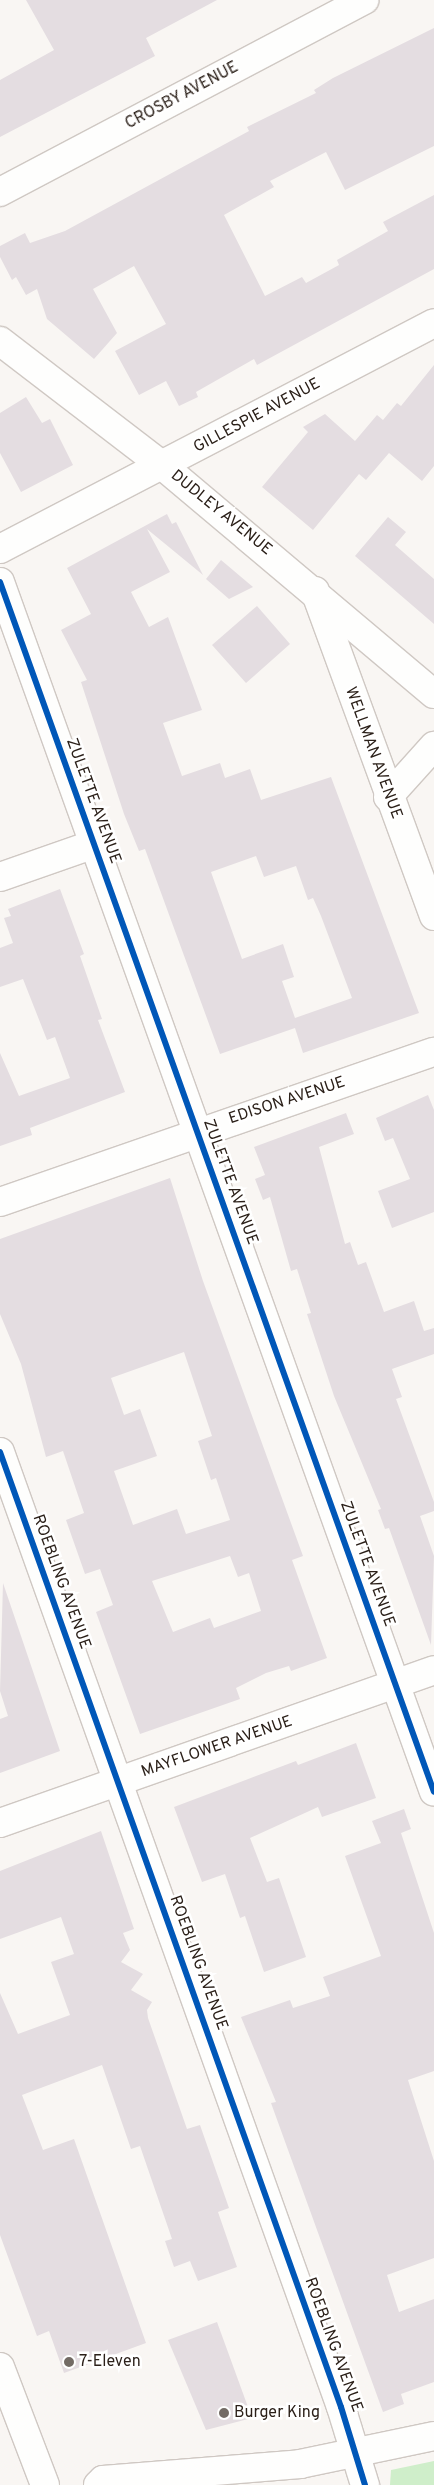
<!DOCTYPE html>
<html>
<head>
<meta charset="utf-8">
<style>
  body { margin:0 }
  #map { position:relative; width:434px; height:2485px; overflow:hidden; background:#f9f6f3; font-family:Overpass,sans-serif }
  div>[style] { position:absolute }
  .green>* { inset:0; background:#cfeeca }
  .building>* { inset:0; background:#e4dde1 }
  .roads { filter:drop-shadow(1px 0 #cfc8c3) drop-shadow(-1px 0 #cfc8c3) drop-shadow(0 1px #cfc8c3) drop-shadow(0 -1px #cfc8c3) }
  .minor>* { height:28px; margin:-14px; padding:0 14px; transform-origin:14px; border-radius:14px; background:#fefefd }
  .cycleway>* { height:6px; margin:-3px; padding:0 3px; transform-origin:3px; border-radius:3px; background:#0057b8 }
  .dots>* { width:14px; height:14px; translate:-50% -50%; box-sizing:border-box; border:2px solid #fff; border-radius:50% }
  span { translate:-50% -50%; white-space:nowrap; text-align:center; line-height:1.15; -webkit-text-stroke:5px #fff; paint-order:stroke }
  .street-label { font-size:16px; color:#2b2019 }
  .poi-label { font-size:16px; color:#2b2019 }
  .left { translate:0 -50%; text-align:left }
</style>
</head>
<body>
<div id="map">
  <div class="green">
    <i style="clip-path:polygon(434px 2461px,434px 2485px,390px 2485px,391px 2470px)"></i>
  </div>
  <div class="building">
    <i style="clip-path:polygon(26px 0,217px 0,146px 38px,155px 56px,0 137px,0 80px,54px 50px)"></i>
    <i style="clip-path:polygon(434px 28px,434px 146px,345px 190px,326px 152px,270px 181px,274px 187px,224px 215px,265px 296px,302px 277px,306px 283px,339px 265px,337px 260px,388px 231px,383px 222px,434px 195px,434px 269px,257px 365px,254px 359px,196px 392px,198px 397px,179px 406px,166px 381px,139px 395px,115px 351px,166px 324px,134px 266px,93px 289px,117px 333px,94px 359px,47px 319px,37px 289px,26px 295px,16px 277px,12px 280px,0 257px,0 246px,25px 233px,30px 243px,65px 231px,249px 131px,247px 127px,316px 93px,314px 90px,333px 78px)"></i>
    <i style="clip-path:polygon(434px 365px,434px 466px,422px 481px,389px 453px,366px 480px,359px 474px,313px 530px,262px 487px,308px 432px,303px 427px,325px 414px,355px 441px,377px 415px,383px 420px,397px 403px,401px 406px)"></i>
    <i style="clip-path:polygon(26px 397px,42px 423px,50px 419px,73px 465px,21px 492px,0 453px,0 413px)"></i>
    <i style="clip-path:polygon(evenodd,167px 514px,172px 524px,176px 522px,203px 575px,147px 529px,170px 572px,131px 592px,149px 627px,168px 617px,202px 710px,163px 723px,182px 776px,220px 763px,225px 778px,250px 769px,261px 800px,331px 777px,419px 1013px,303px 1053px,295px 1028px,220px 1054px,145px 849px,139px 851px,124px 814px,81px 682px,87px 680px,61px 630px,91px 614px,67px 568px,167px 514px,256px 856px,264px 877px,296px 866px,308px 900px,313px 898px,321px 916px,352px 998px,295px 1018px,282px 981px,294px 977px,283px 944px,242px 959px,211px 872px,256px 856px)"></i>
    <i style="clip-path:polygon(388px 517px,406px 532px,395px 545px,434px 579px,434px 624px,355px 556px)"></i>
    <i style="clip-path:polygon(221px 560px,253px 587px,229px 599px,206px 579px)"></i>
    <i style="clip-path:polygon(257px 606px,290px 644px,246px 683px,212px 645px)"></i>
    <i style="clip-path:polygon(60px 889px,84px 954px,80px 956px,102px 1019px,98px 1020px,125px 1092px,30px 1128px,32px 1135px,0 1146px,0 1053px,19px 1096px,70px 1078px,55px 1037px,47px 1040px,23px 979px,0 987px,0 948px,13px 943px,4px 918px,11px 916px,8px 909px)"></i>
    <i style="clip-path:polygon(428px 1095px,434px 1110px,434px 1212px,392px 1228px,378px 1191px,410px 1179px,393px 1138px,385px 1141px,376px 1118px)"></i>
    <i style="clip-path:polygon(346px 1113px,354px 1134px,319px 1147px,345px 1244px,350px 1242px,358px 1265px,366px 1262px,384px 1312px,414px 1301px,424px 1331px,434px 1328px,434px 1354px,392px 1369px,402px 1397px,396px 1399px,434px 1502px,434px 1511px,420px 1516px,434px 1556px,431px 1645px,389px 1528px,385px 1529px,378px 1510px,381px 1509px,334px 1396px,307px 1314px,311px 1313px,297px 1269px,291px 1271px,270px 1197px,263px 1200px,255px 1179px,265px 1175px,254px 1147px)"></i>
    <i style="clip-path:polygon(evenodd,170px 1178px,203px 1281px,303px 1556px,292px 1560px,327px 1658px,291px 1671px,289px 1666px,266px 1673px,236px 1688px,240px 1699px,140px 1734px,96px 1612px,113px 1605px,100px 1569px,85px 1574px,66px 1520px,84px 1513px,63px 1451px,46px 1457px,21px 1364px,0 1314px,0 1239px,170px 1178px,184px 1352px,212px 1436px,198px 1441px,211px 1480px,216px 1478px,230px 1520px,186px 1534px,177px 1509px,133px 1525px,114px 1471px,157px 1456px,140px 1409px,124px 1415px,111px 1378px,184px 1352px,170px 1178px,230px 1556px,238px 1577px,249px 1573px,261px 1611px,214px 1628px,210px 1618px,173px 1632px,152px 1581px,230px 1556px)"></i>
    <i style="clip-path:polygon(3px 1583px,60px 1751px,0 1773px,0 1719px,8px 1716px,0 1691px)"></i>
    <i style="clip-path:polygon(356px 1743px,376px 1798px,322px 1817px,318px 1807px,250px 1838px,267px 1882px,279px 1878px,306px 1957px,264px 1972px,245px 1916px,240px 1918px,225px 1874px,202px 1882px,174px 1807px,296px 1761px,298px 1765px)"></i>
    <i style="clip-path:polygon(404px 1809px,411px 1829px,401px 1833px,434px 1933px,434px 2071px,408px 2080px,434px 2161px,434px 2258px,387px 2275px,399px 2312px,434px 2299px,434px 2382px,401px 2394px,404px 2404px,383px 2412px,271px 2103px,276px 2102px,241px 2017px,290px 2000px,293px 2008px,330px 1996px,323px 1977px,381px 1956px,345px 1856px,381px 1843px,372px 1821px)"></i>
    <i style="clip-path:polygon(101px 1831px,134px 1929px,123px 1933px,130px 1950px,121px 1962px,143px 1974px,131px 1990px,152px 2002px,147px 2010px,148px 2018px,187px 2129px,200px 2125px,229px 2208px,218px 2212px,237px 2267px,198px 2281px,190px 2261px,174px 2267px,165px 2241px,172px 2239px,140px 2146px,131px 2149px,102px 2065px,22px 2095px,43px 2150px,74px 2139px,146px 2343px,64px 2373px,49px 2331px,37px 2336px,0 2235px,0 1993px,18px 2034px,70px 2015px,51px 1962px,74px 1954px,61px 1917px,0 1939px,0 1871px)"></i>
    <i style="clip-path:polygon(217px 2322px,252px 2418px,206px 2430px,168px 2340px)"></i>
  </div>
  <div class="roads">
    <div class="minor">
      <i style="left:0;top:192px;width:412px;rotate:-27.8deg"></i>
      <i style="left:0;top:341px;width:205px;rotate:37.5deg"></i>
      <i style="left:163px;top:466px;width:354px;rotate:40.1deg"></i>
      <i style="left:0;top:549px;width:489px;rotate:-27.5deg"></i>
      <i style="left:0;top:582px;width:1285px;rotate:70.27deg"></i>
      <i style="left:315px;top:591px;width:346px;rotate:69.9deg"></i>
      <i style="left:388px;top:797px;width:69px;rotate:-48deg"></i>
      <i style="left:0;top:877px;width:100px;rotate:-19.3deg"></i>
      <i style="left:0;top:1202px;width:459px;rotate:-19.1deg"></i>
      <i style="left:0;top:1452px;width:1014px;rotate:70.35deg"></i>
      <i style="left:341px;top:2407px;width:82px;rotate:72.9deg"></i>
      <i style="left:0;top:1823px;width:460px;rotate:-19.4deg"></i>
      <i style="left:0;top:2367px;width:126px;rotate:69.1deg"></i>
      <i style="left:98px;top:2485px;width:7px;rotate:-45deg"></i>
      <i style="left:103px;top:2480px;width:198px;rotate:-4.6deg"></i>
      <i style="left:300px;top:2464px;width:137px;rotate:-11.8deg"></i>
    </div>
  </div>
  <div class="cycleway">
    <i style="left:0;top:582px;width:1285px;rotate:70.27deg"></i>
    <i style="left:0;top:1452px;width:1014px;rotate:70.35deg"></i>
    <i style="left:341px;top:2407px;width:82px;rotate:72.9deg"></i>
  </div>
  <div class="dots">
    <i style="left:69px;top:2362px;background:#736b65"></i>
    <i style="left:224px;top:2413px;background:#736b65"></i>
  </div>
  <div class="street-label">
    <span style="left:182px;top:96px;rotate:-28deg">CROSBY AVENUE</span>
    <span style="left:257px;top:416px;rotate:-28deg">GILLESPIE AVENUE</span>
    <span style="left:221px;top:513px;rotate:39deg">DUDLEY AVENUE</span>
    <span style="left:373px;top:753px;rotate:70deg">WELLMAN AVENUE</span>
    <span style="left:93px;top:801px;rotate:70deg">ZULETTE AVENUE</span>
    <span style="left:287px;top:1101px;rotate:-18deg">EDISON AVENUE</span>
    <span style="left:230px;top:1182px;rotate:70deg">ZULETTE AVENUE</span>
    <span style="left:367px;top:1564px;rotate:70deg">ZULETTE AVENUE</span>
    <span style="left:61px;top:1582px;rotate:70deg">ROEBLING AVENUE</span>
    <span style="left:217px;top:1747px;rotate:-19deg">MAYFLOWER AVENUE</span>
    <span style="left:198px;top:1963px;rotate:70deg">ROEBLING AVENUE</span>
    <span style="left:333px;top:2345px;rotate:70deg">ROEBLING AVENUE</span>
  </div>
  <div class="poi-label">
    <span class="left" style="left:79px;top:2362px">7-Eleven</span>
    <span class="left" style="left:234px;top:2413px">Burger King</span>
  </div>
</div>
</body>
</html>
